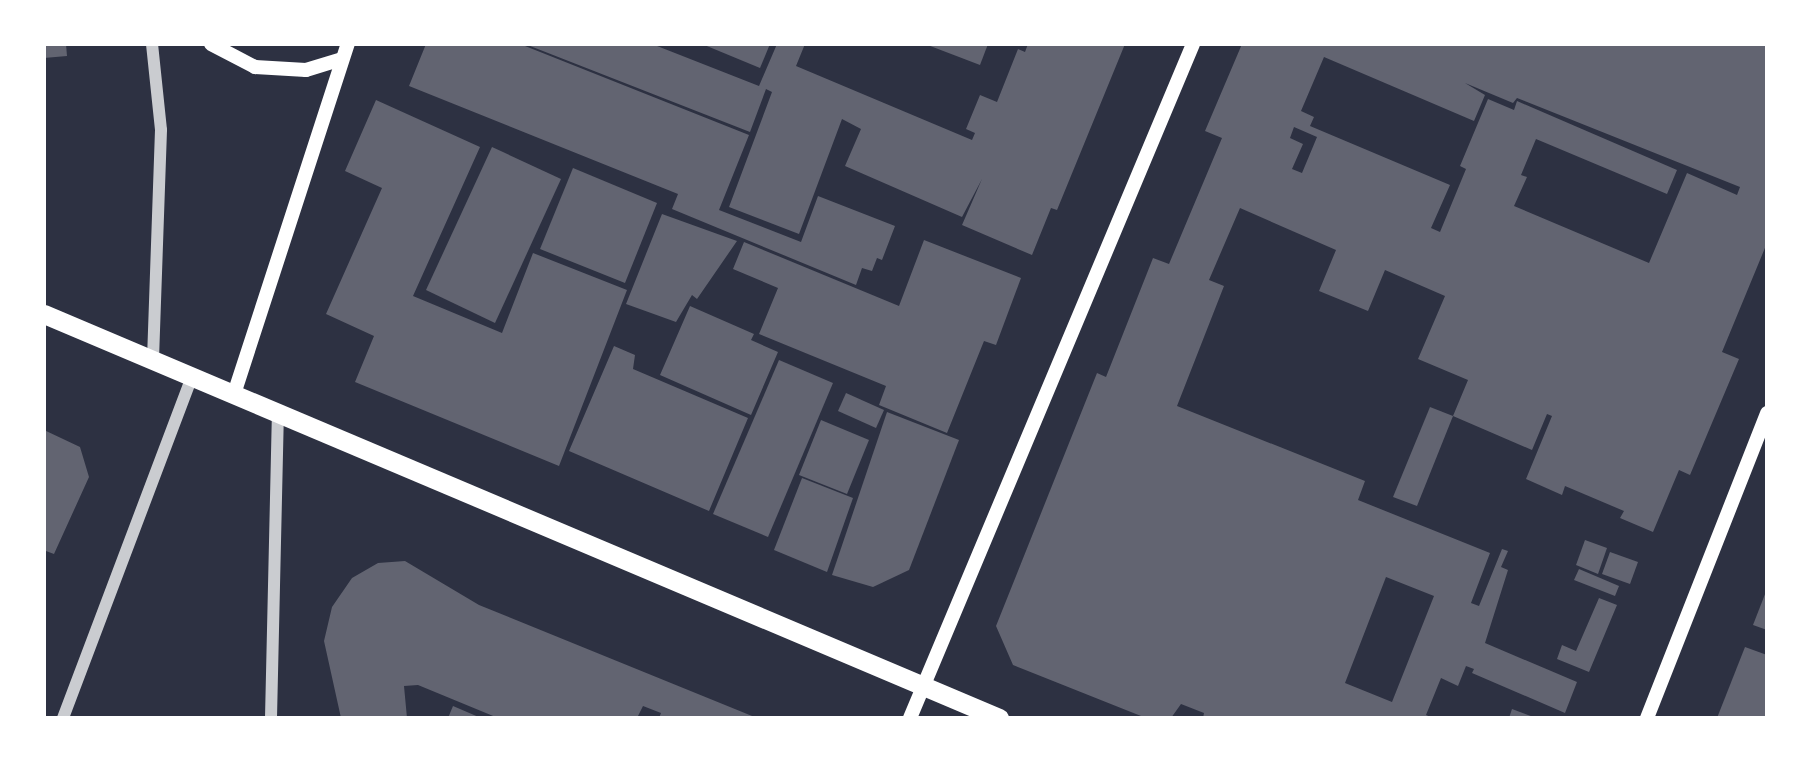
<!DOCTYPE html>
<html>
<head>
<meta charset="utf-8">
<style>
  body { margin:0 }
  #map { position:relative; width:1811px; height:762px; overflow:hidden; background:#2d3142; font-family:Figtree,sans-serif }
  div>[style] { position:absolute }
  .building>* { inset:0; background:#626471 }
  .tertiary>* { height:12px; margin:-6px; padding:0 6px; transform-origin:6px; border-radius:6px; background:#caccd0 }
  .secondary>* { height:14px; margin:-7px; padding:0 7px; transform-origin:7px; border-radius:7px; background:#fff }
  .trunk>* { height:19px; margin:-9.5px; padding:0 9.5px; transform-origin:9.5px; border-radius:9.5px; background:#fff }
  span { translate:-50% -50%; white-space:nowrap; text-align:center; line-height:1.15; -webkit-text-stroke:5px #fff; paint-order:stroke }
  .frame { position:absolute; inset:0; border:46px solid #fff; pointer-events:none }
</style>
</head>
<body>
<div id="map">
  <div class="building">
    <i style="clip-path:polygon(44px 44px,66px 44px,67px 56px,44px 58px)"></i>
    <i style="clip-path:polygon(426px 44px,520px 44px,749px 135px,719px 210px,801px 242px,818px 196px,895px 226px,882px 260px,877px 258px,872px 271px,862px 268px,856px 285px,672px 209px,678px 194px,409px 86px)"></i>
    <i style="clip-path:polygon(525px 44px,652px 44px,759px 86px,777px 44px,805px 44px,796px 66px,972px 140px,975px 133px,966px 129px,980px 95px,997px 102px,1018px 49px,1025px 52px,1028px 44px,1125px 44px,1057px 210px,1051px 208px,1032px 255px,962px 225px,982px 179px,962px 217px,845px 166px,861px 129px,842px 119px,799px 234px,729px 207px,772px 92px,766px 89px,750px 132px)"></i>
    <i style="clip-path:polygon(702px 44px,770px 44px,760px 68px)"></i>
    <i style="clip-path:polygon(925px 44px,988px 44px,980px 65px)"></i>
    <i style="clip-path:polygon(evenodd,1242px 44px,1767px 44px,1767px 243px,1722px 352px,1739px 359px,1690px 475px,1679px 470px,1653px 532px,1620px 518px,1624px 511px,1565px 486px,1562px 495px,1526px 479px,1552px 416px,1547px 414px,1532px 450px,1453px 416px,1468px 380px,1418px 359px,1445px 296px,1385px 270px,1368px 311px,1319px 291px,1336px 250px,1240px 208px,1209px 280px,1224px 286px,1177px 406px,1365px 481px,1358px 500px,1490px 553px,1471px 603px,1479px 606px,1502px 549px,1508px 551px,1501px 567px,1508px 570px,1485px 643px,1577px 682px,1565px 713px,1472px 673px,1474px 669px,1466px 666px,1458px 686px,1441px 678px,1426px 715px,1433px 718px,1203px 718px,1204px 713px,1181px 704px,1171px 718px,1146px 718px,1013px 665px,996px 626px,1097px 373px,1106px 377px,1153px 258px,1169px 264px,1222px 138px,1205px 131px,1242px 44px,1324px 57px,1474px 121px,1485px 95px,1465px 83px,1513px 103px,1517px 98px,1740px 187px,1737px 195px,1687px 173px,1649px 263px,1514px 206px,1527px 177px,1521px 175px,1536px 139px,1667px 194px,1677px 170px,1517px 101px,1514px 110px,1488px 99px,1460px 166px,1466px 169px,1440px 232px,1431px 228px,1450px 185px,1310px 126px,1314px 117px,1301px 111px,1324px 57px,1242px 44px,1294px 127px,1317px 137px,1302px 173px,1292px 169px,1303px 144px,1290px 138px,1294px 127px,1242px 44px,1386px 577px,1434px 596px,1392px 702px,1345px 683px,1386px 577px)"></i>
    <i style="clip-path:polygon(376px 100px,480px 147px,413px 296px,502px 333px,533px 253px,627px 290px,559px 466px,355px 382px,374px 336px,326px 314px,382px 188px,345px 171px)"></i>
    <i style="clip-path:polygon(492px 147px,561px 179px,495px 323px,426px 290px)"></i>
    <i style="clip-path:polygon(573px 168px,657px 203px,625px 283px,540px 249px)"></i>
    <i style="clip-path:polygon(662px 214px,737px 241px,697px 299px,692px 295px,676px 322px,626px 304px)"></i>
    <i style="clip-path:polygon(924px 240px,1021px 278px,996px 345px,984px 341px,947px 433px,879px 405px,886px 386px,759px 334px,778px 288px,733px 269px,744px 242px,899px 306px)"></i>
    <i style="clip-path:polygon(690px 306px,754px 334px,751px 340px,778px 352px,751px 415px,660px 375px)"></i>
    <i style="clip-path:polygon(614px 346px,635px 355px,633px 369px,748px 418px,709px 511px,569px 451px)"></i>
    <i style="clip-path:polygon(779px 360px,833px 383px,768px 537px,713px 514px)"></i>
    <i style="clip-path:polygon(846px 393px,884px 410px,876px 428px,838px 411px)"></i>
    <i style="clip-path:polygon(1430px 407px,1453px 416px,1417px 506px,1393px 497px)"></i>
    <i style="clip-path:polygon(887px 412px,959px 440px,909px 570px,873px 587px,832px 575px)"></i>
    <i style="clip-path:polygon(821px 420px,869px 440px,847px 494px,799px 475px)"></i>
    <i style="clip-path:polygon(44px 430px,80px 447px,89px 477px,54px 554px,46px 551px,44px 557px)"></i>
    <i style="clip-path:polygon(802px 478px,853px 498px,827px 572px,774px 550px)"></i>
    <i style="clip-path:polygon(1585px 540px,1607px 548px,1598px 574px,1576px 565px)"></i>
    <i style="clip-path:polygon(1610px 552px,1638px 562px,1630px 584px,1602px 574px)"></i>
    <i style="clip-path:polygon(405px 561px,479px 605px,757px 718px,659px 718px,661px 713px,643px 706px,637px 718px,498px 718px,418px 685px,404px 686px,407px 718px,341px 718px,324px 641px,332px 607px,352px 578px,378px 563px)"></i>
    <i style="clip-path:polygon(1579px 569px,1619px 586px,1615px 596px,1574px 580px)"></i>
    <i style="clip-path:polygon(1767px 589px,1767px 630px,1753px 625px)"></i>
    <i style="clip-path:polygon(1599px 598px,1617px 605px,1589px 672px,1557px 659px,1562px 645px,1576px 651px)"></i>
    <i style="clip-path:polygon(1745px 647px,1767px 655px,1767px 718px,1717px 718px)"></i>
    <i style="clip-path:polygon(453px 706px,481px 718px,448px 718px)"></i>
    <i style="clip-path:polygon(1512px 709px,1536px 718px,1509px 718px)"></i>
  </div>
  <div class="tertiary">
    <i style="left:152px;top:44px;width:86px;rotate:84deg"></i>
    <i style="left:161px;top:130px;width:228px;rotate:92deg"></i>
    <i style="left:63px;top:718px;width:366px;rotate:-69.3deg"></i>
    <i style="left:271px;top:718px;width:305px;rotate:-88.7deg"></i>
  </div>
  <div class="secondary">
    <i style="left:211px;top:44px;width:50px;rotate:27.6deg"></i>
    <i style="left:255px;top:67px;width:51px;rotate:3.4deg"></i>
    <i style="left:306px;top:70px;width:38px;rotate:-17deg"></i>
    <i style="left:234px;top:394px;width:368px;rotate:-72deg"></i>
    <i style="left:910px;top:718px;width:731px;rotate:-67.22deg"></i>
    <i style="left:1647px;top:718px;width:328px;rotate:-68.5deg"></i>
  </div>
  <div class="trunk">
    <i style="left:44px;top:314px;width:1037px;rotate:22.93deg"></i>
  </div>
  <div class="frame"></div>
</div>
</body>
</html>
